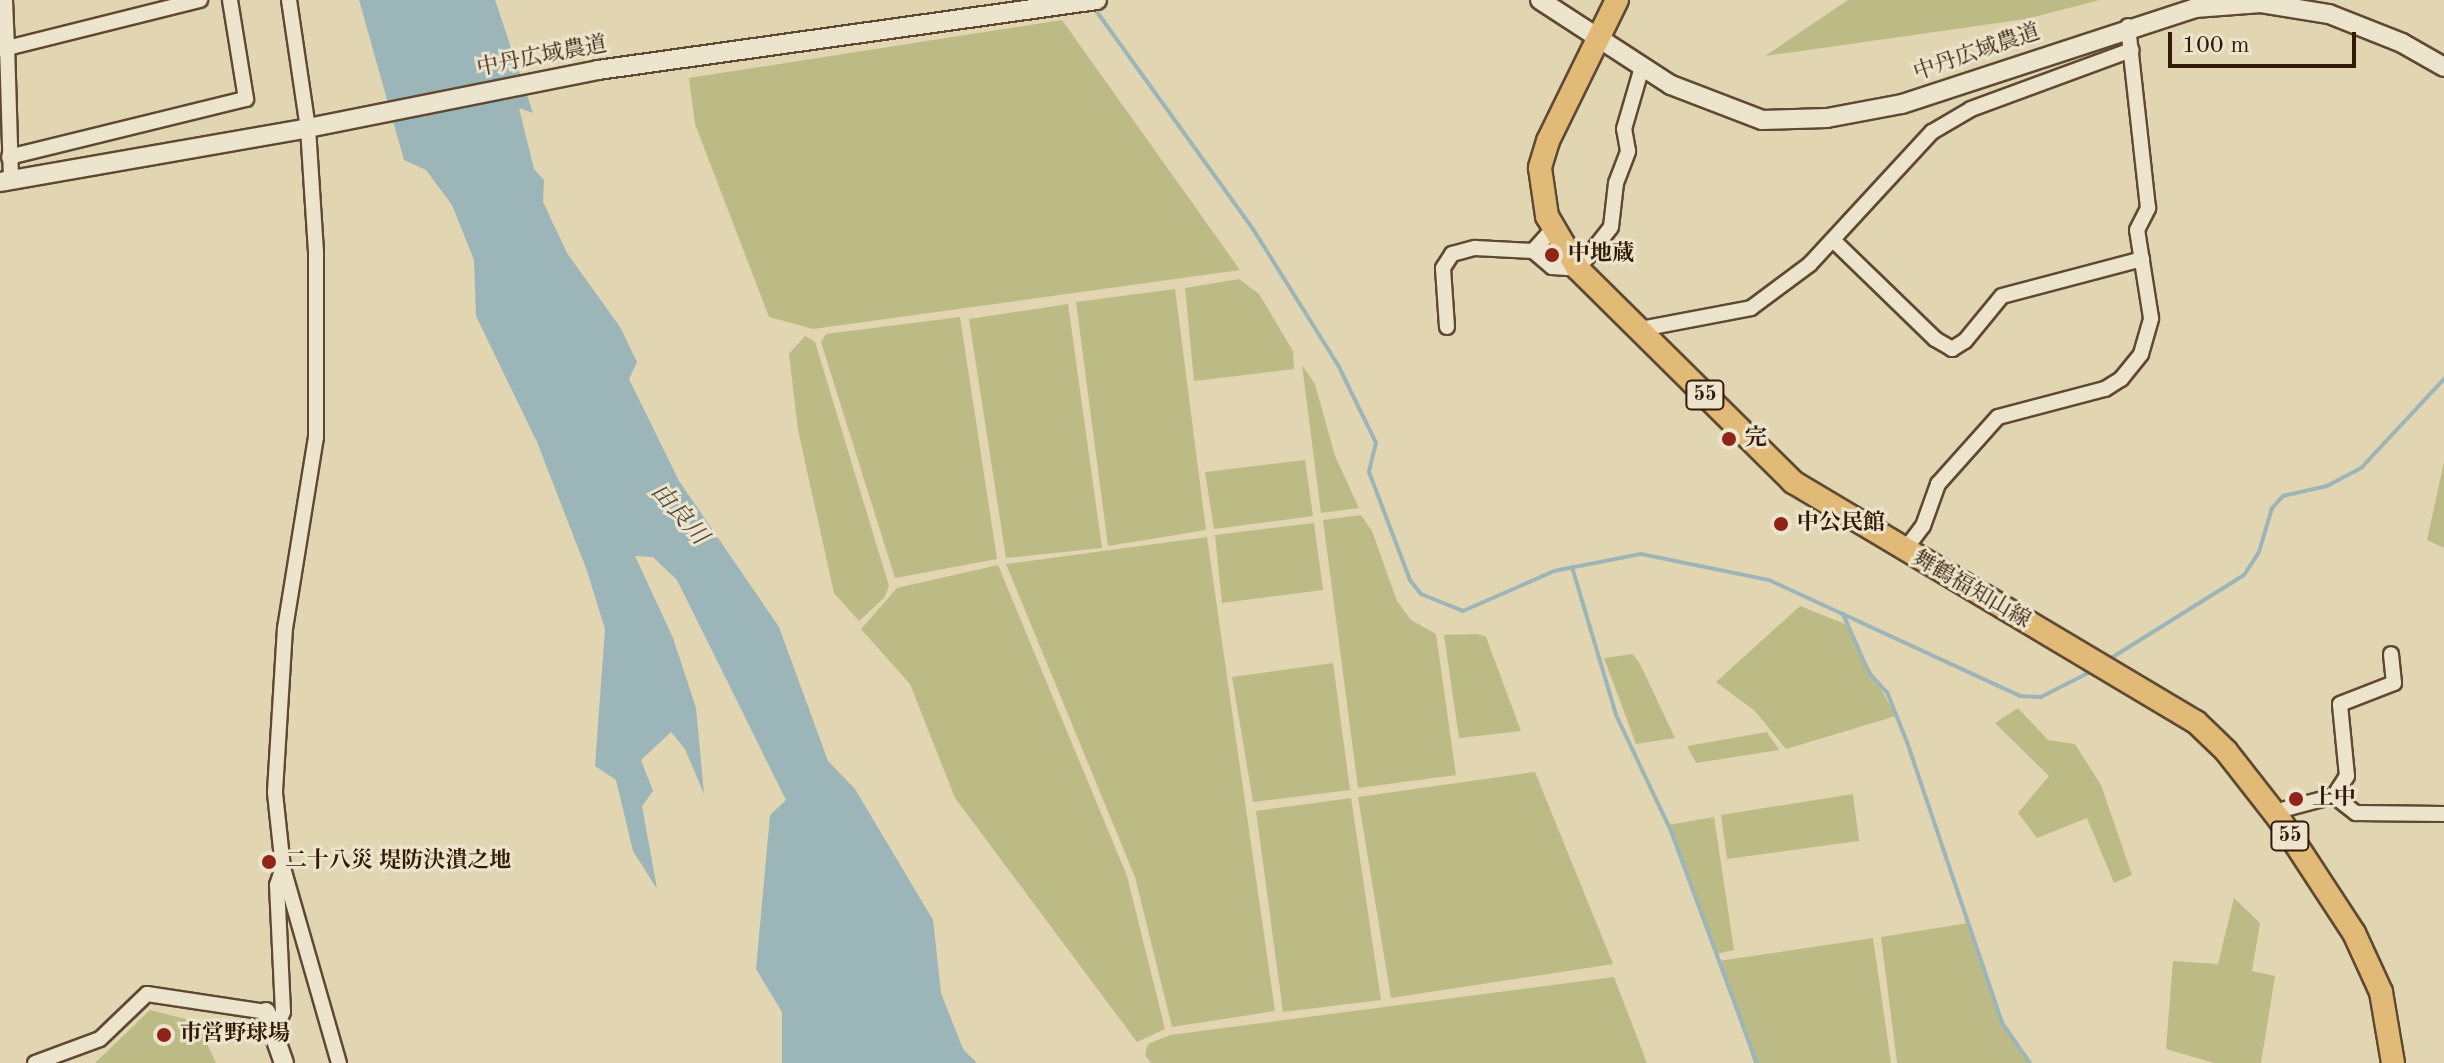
<!DOCTYPE html>
<html>
<head>
<meta charset="utf-8">
<style>
  body { margin:0 }
  #map { position:relative; width:2444px; height:1063px; overflow:hidden; background:#e2d5b1; font-family:"Old Standard TT","Noto Serif JP",serif }
  div>[style] { position:absolute }
  .green>* { inset:0; background:#bcbb86 }
  .water>* { inset:0; background:#9bb5b8 }
  .stream>* { height:4px; margin:-2px; padding:0 2px; transform-origin:2px; border-radius:2px; background:#9bb5b8 }
  .roads { filter:drop-shadow(2px 0 #5f4932) drop-shadow(-2px 0 #5f4932) drop-shadow(0 2px #5f4932) drop-shadow(0 -2px #5f4932) }
  .street>* { height:14px; margin:-7px; padding:0 7px; transform-origin:7px; border-radius:7px; background:#ece4cc }
  .secondary>* { height:18px; margin:-9px; padding:0 9px; transform-origin:9px; border-radius:9px; background:#ece4cc }
  .primary>* { height:22px; margin:-11px; padding:0 11px; transform-origin:11px; border-radius:11px; background:#e1ba78 }
  .dots>* { width:22px; height:22px; translate:-50% -50%; box-sizing:border-box; border:4px solid #ece4cc; border-radius:50% }
  span { translate:-50% -50%; white-space:nowrap; text-align:center; line-height:1.15; -webkit-text-stroke:6px #ece4cc; paint-order:stroke }
  .shield-label span { padding:2px 6px; background:#ece4cc; border:2px solid; border-radius:6px; -webkit-text-stroke-width:0 }
  .shield-label { font-size:20px; color:#331a07; font-weight:700 }
  .street-label { font-size:22px; color:#331a07 }
  .poi-label { font-size:22px; color:#331a07; font-weight:700 }
  .left { translate:0 -50%; text-align:left }
  .water-label { font-size:24px; color:#52483c; font-style:italic }
  .scale { position:absolute; left:2168px; top:32px; width:188px; height:36px; box-sizing:border-box; border:4px solid #331a07; border-top:0; padding-left:10px; font-size:24px; line-height:28px; white-space:nowrap; color:#331a07; -webkit-text-stroke:6px #ece4cc; paint-order:stroke }
</style>
</head>
<body>
<div id="map">
  <div class="green">
    <i style="clip-path:polygon(1848px 0,2100px 0,2026px 19px,1765px 56px)"></i>
    <i style="clip-path:polygon(1062px 20px,1240px 270px,813px 329px,769px 317px,695px 124px,689px 78px)"></i>
    <i style="clip-path:polygon(1239px 279px,1259px 294px,1293px 351px,1294px 369px,1194px 381px,1185px 288px)"></i>
    <i style="clip-path:polygon(1175px 289px,1206px 530px,1108px 546px,1076px 302px)"></i>
    <i style="clip-path:polygon(1068px 304px,1102px 548px,1006px 558px,969px 319px)"></i>
    <i style="clip-path:polygon(960px 317px,997px 559px,895px 578px,821px 342px,826px 334px)"></i>
    <i style="clip-path:polygon(805px 336px,815px 342px,889px 586px,884px 598px,859px 621px,834px 593px,798px 430px,789px 354px)"></i>
    <i style="clip-path:polygon(1302px 365px,1315px 384px,1335px 456px,1359px 508px,1321px 513px)"></i>
    <i style="clip-path:polygon(1305px 460px,1313px 516px,1214px 529px,1205px 472px)"></i>
    <i style="clip-path:polygon(2444px 462px,2444px 548px,2427px 540px)"></i>
    <i style="clip-path:polygon(1361px 515px,1372px 531px,1397px 601px,1411px 620px,1436px 634px,1456px 775px,1358px 788px,1323px 520px)"></i>
    <i style="clip-path:polygon(1314px 523px,1323px 590px,1222px 603px,1215px 535px)"></i>
    <i style="clip-path:polygon(1207px 537px,1275px 1011px,1172px 1027px,1135px 877px,1006px 564px)"></i>
    <i style="clip-path:polygon(998px 565px,1127px 876px,1165px 1029px,1137px 1042px,955px 798px,910px 684px,861px 629px,897px 588px)"></i>
    <i style="clip-path:polygon(1800px 606px,1845px 624px,1896px 716px,1786px 749px,1755px 711px,1716px 682px)"></i>
    <i style="clip-path:polygon(1477px 634px,1486px 637px,1521px 731px,1459px 738px,1444px 635px)"></i>
    <i style="clip-path:polygon(1633px 654px,1640px 664px,1675px 738px,1636px 744px,1604px 658px)"></i>
    <i style="clip-path:polygon(1333px 663px,1350px 790px,1253px 802px,1232px 677px)"></i>
    <i style="clip-path:polygon(2018px 708px,2048px 740px,2075px 744px,2101px 785px,2132px 875px,2114px 883px,2087px 818px,2037px 838px,2018px 813px,2049px 776px,1995px 723px)"></i>
    <i style="clip-path:polygon(1767px 732px,1779px 750px,1696px 763px,1687px 746px)"></i>
    <i style="clip-path:polygon(1535px 772px,1613px 964px,1391px 998px,1358px 797px)"></i>
    <i style="clip-path:polygon(1853px 794px,1859px 841px,1727px 859px,1721px 815px)"></i>
    <i style="clip-path:polygon(1351px 798px,1381px 1000px,1283px 1012px,1256px 811px)"></i>
    <i style="clip-path:polygon(1714px 817px,1734px 950px,1716px 954px,1668px 825px)"></i>
    <i style="clip-path:polygon(2234px 898px,2260px 923px,2252px 971px,2275px 976px,2261px 1063px,2214px 1063px,2166px 1049px,2173px 961px,2218px 964px)"></i>
    <i style="clip-path:polygon(1968px 923px,2001px 1024px,2029px 1063px,1897px 1063px,1881px 937px)"></i>
    <i style="clip-path:polygon(1873px 938px,1891px 1063px,1754px 1063px,1719px 961px)"></i>
    <i style="clip-path:polygon(1614px 977px,1647px 1063px,1151px 1063px,1145px 1055px,1148px 1044px,1170px 1035px)"></i>
    <i style="clip-path:polygon(150px 1010px,197px 1022px,216px 1063px,95px 1063px)"></i>
  </div>
  <div class="water">
    <i style="clip-path:polygon(359px 0,495px 0,533px 113px,519px 108px,534px 169px,544px 180px,543px 202px,567px 253px,620px 327px,637px 362px,629px 379px,679px 481px,779px 627px,828px 761px,855px 789px,933px 920px,941px 993px,963px 1049px,977px 1063px,782px 1063px,782px 1012px,756px 969px,770px 815px,786px 800px,677px 580px,653px 557px,635px 556px,673px 638px,696px 708px,704px 794px,685px 749px,671px 732px,641px 760px,653px 791px,642px 806px,657px 889px,633px 851px,616px 780px,595px 766px,605px 629px,587px 571px,537px 442px,476px 316px,474px 260px,452px 205px,426px 170px,404px 160px)"></i>
  </div>
  <div class="stream">
    <i style="left:1092px;top:5px;width:276px;rotate:54.3deg"></i>
    <i style="left:1253px;top:229px;width:160px;rotate:58deg"></i>
    <i style="left:1338px;top:365px;width:87px;rotate:64deg"></i>
    <i style="left:1376px;top:443px;width:30px;rotate:104deg"></i>
    <i style="left:1369px;top:472px;width:116px;rotate:69.2deg"></i>
    <i style="left:1410px;top:580px;width:18px;rotate:52deg"></i>
    <i style="left:1421px;top:594px;width:45px;rotate:22deg"></i>
    <i style="left:1463px;top:611px;width:99px;rotate:-23.7deg"></i>
    <i style="left:1554px;top:571px;width:89px;rotate:-11.1deg"></i>
    <i style="left:1641px;top:554px;width:131px;rotate:11.5deg"></i>
    <i style="left:1769px;top:580px;width:277px;rotate:24.8deg"></i>
    <i style="left:2020px;top:696px;width:21px;rotate:3deg"></i>
    <i style="left:2041px;top:697px;width:59px;rotate:-27deg"></i>
    <i style="left:1572px;top:567px;width:154px;rotate:73.4deg"></i>
    <i style="left:1616px;top:715px;width:128px;rotate:64.6deg"></i>
    <i style="left:1671px;top:831px;width:247px;rotate:69.7deg"></i>
    <i style="left:1843px;top:614px;width:64px;rotate:66.2deg"></i>
    <i style="left:1869px;top:673px;width:26px;rotate:47deg"></i>
    <i style="left:1887px;top:692px;width:54px;rotate:68.2deg"></i>
    <i style="left:1907px;top:742px;width:297px;rotate:71.3deg"></i>
    <i style="left:2002px;top:1023px;width:49px;rotate:55deg"></i>
    <i style="left:2108px;top:660px;width:160px;rotate:-32deg"></i>
    <i style="left:2244px;top:575px;width:27px;rotate:-57deg"></i>
    <i style="left:2259px;top:552px;width:46px;rotate:-73.5deg"></i>
    <i style="left:2272px;top:508px;width:16px;rotate:-47deg"></i>
    <i style="left:2283px;top:496px;width:45px;rotate:-12.8deg"></i>
    <i style="left:2327px;top:486px;width:40px;rotate:-28deg"></i>
    <i style="left:2362px;top:467px;width:120px;rotate:-47deg"></i>
  </div>
  <div class="roads">
    <div class="street">
      <i style="left:289px;top:0;width:129px;rotate:81.6deg"></i>
      <i style="left:308px;top:128px;width:124px;rotate:86.3deg"></i>
      <i style="left:316px;top:252px;width:185px;rotate:90deg"></i>
      <i style="left:316px;top:437px;width:193px;rotate:99.2deg"></i>
      <i style="left:285px;top:628px;width:165px;rotate:93.5deg"></i>
      <i style="left:275px;top:793px;width:75px;rotate:83.9deg"></i>
      <i style="left:283px;top:868px;width:203px;rotate:74deg"></i>
      <i style="left:0;top:49px;width:7px;rotate:-8deg"></i>
      <i style="left:7px;top:48px;width:48px;rotate:-92.4deg"></i>
      <i style="left:9px;top:157px;width:244px;rotate:-13.8deg"></i>
      <i style="left:246px;top:99px;width:100px;rotate:-99.2deg"></i>
      <i style="left:11px;top:179px;width:131px;rotate:-91.7deg"></i>
      <i style="left:7px;top:48px;width:199px;rotate:-14deg"></i>
      <i style="left:1834px;top:241px;width:141px;rotate:44.1deg"></i>
      <i style="left:1935px;top:339px;width:20px;rotate:30deg"></i>
      <i style="left:1952px;top:349px;width:15px;rotate:-32deg"></i>
      <i style="left:1965px;top:341px;width:58px;rotate:-50.6deg"></i>
      <i style="left:2002px;top:296px;width:145px;rotate:-14.8deg"></i>
      <i style="left:1533px;top:251px;width:25px;rotate:40deg"></i>
      <i style="left:1552px;top:267px;width:26px;rotate:4deg"></i>
      <i style="left:1578px;top:269px;width:53px;rotate:-51.8deg"></i>
      <i style="left:1611px;top:227px;width:44px;rotate:-83.5deg"></i>
      <i style="left:1616px;top:183px;width:34px;rotate:-69deg"></i>
      <i style="left:1628px;top:151px;width:22px;rotate:-100deg"></i>
      <i style="left:1624px;top:129px;width:65px;rotate:-73.8deg"></i>
      <i style="left:1447px;top:327px;width:59px;rotate:-93.9deg"></i>
      <i style="left:1443px;top:268px;width:17px;rotate:-57deg"></i>
      <i style="left:1452px;top:254px;width:24px;rotate:-15deg"></i>
      <i style="left:1475px;top:248px;width:58px;rotate:3deg"></i>
      <i style="left:1533px;top:251px;width:30px;rotate:-48deg"></i>
      <i style="left:1641px;top:329px;width:112px;rotate:-10.8deg"></i>
      <i style="left:1751px;top:308px;width:74px;rotate:-36.7deg"></i>
      <i style="left:1810px;top:264px;width:180px;rotate:-47.3deg"></i>
      <i style="left:1932px;top:132px;width:45px;rotate:-30.5deg"></i>
      <i style="left:1971px;top:109px;width:171px;rotate:-20.2deg"></i>
      <i style="left:1904px;top:551px;width:31px;rotate:-53deg"></i>
      <i style="left:1923px;top:526px;width:45px;rotate:-70.3deg"></i>
      <i style="left:1938px;top:484px;width:90px;rotate:-48.2deg"></i>
      <i style="left:1998px;top:417px;width:111px;rotate:-14.7deg"></i>
      <i style="left:2105px;top:389px;width:19px;rotate:-32deg"></i>
      <i style="left:2121px;top:379px;width:32px;rotate:-51deg"></i>
      <i style="left:2141px;top:354px;width:37px;rotate:-74deg"></i>
      <i style="left:2151px;top:318px;width:89px;rotate:-99deg"></i>
      <i style="left:2137px;top:230px;width:25px;rotate:-63deg"></i>
      <i style="left:2148px;top:208px;width:183px;rotate:-96.3deg"></i>
      <i style="left:2334px;top:796px;width:28px;rotate:38deg"></i>
      <i style="left:2356px;top:813px;width:88px;rotate:0.7deg"></i>
      <i style="left:2274px;top:812px;width:62px;rotate:-14.9deg"></i>
      <i style="left:2334px;top:796px;width:24px;rotate:-57deg"></i>
      <i style="left:2347px;top:776px;width:72px;rotate:-95.6deg"></i>
      <i style="left:2340px;top:704px;width:58px;rotate:-21.3deg"></i>
      <i style="left:2394px;top:683px;width:29px;rotate:-96deg"></i>
      <i style="left:274px;top:1033px;width:23px;rotate:-67deg"></i>
      <i style="left:283px;top:1012px;width:127px;rotate:-92.7deg"></i>
      <i style="left:277px;top:885px;width:18px;rotate:-71deg"></i>
      <i style="left:35px;top:1063px;width:69px;rotate:-20.3deg"></i>
      <i style="left:100px;top:1039px;width:65px;rotate:-43.8deg"></i>
      <i style="left:147px;top:994px;width:120px;rotate:8.6deg"></i>
    </div>
    <div class="secondary">
      <i style="left:1540px;top:0;width:156px;rotate:33deg"></i>
      <i style="left:1671px;top:85px;width:97px;rotate:21deg"></i>
      <i style="left:1762px;top:120px;width:65px;rotate:-1.8deg"></i>
      <i style="left:1827px;top:118px;width:76px;rotate:-10.6deg"></i>
      <i style="left:1902px;top:104px;width:308px;rotate:-18.1deg"></i>
      <i style="left:2195px;top:8px;width:66px;rotate:-4.3deg"></i>
      <i style="left:2261px;top:3px;width:69px;rotate:9.2deg"></i>
      <i style="left:2329px;top:14px;width:79px;rotate:21.7deg"></i>
      <i style="left:2402px;top:43px;width:48px;rotate:29.7deg"></i>
      <i style="left:0;top:182px;width:313px;rotate:-9.9deg"></i>
      <i style="left:308px;top:128px;width:296px;rotate:-11.3deg"></i>
      <i style="left:598px;top:70px;width:504px;rotate:-7.99deg"></i>
      <i style="left:266px;top:1012px;width:54px;rotate:70.6deg"></i>
    </div>
    <div class="primary">
      <i style="left:1617px;top:0;width:157px;rotate:116.1deg"></i>
      <i style="left:1548px;top:141px;width:28px;rotate:107deg"></i>
      <i style="left:1540px;top:168px;width:49px;rotate:81.7deg"></i>
      <i style="left:1547px;top:216px;width:61px;rotate:59.7deg"></i>
      <i style="left:1578px;top:269px;width:303px;rotate:44.7deg"></i>
      <i style="left:1793px;top:482px;width:469px;rotate:30.8deg"></i>
      <i style="left:2196px;top:722px;width:42px;rotate:44deg"></i>
      <i style="left:2226px;top:751px;width:88px;rotate:52deg"></i>
      <i style="left:2280px;top:820px;width:135px;rotate:56.8deg"></i>
      <i style="left:2354px;top:933px;width:65px;rotate:65.4deg"></i>
      <i style="left:2381px;top:992px;width:72px;rotate:80.4deg"></i>
    </div>
  </div>
  <div class="dots">
    <i style="left:1552px;top:255px;background:#8f2418"></i>
    <i style="left:1729px;top:439px;background:#8f2418"></i>
    <i style="left:1781px;top:524px;background:#8f2418"></i>
    <i style="left:2296px;top:799px;background:#8f2418"></i>
    <i style="left:269px;top:862px;background:#8f2418"></i>
    <i style="left:164px;top:1035px;background:#8f2418"></i>
  </div>
  <div class="shield-label">
    <span style="left:1705px;top:395px">55</span>
    <span style="left:2290px;top:836px">55</span>
  </div>
  <div class="street-label">
    <span style="left:1977px;top:53px;rotate:-19deg">中丹広域農道</span>
    <span style="left:542px;top:57px;rotate:-11deg">中丹広域農道</span>
    <span style="left:1971px;top:590px;rotate:30deg">舞鶴福知山線</span>
  </div>
  <div class="poi-label">
    <span class="left" style="left:1568px;top:255px">中地蔵</span>
    <span class="left" style="left:1745px;top:439px">完</span>
    <span class="left" style="left:1797px;top:524px">中公民館</span>
    <span class="left" style="left:2312px;top:799px">上中</span>
    <span class="left" style="left:285px;top:862px">二十八災 堤防決潰之地</span>
    <span class="left" style="left:180px;top:1035px">市営野球場</span>
  </div>
  <div class="water-label">
    <span style="left:678px;top:515px;rotate:49deg">由良川</span>
  </div>
  <div class="scale">100 m</div>
</div>
</body>
</html>
